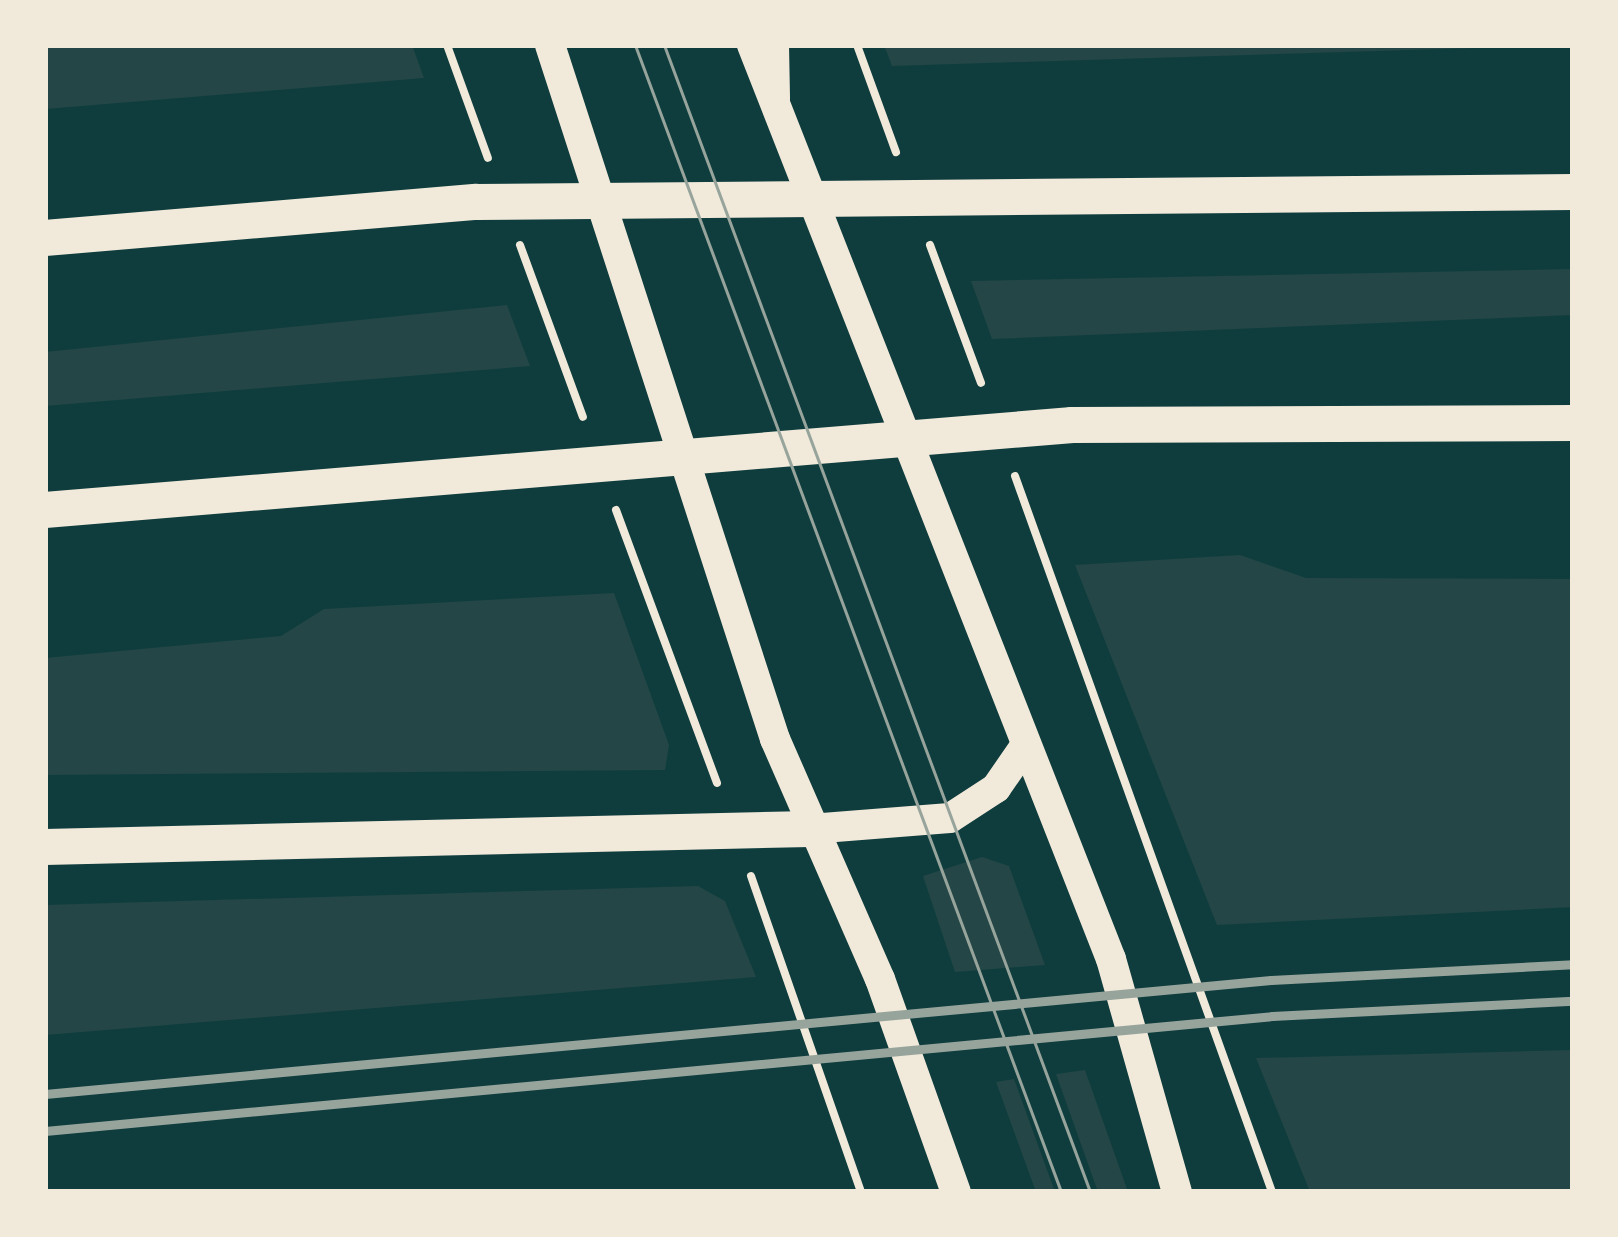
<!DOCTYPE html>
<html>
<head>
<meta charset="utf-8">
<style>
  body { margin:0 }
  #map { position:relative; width:1618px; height:1237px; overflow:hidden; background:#0f3d3e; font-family:"Work Sans",sans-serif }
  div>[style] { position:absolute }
  .green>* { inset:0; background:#244646 }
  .path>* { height:8px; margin:-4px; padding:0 4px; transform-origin:4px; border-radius:4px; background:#f1e9da }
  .secondary>* { height:24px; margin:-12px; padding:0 12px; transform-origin:12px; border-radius:12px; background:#f1e9da }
  .primary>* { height:30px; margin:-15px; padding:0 15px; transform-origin:15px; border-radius:15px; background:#f1e9da }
  .motorway>* { height:36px; margin:-18px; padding:0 18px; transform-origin:18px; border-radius:18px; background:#f1e9da }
  .tram>* { height:3px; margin:-1.5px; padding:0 1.5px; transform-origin:1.5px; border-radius:1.5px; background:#97a49c }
  .rail>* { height:9px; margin:-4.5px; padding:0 4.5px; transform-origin:4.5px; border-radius:4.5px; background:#97a49c }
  span { translate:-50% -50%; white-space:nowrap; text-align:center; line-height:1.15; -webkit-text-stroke:12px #f1e9da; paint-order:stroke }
  .frame { position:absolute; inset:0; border:48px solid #f1e9da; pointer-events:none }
</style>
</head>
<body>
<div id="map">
  <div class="green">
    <i style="clip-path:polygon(45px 45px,412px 45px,424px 78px,45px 109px)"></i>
    <i style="clip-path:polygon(884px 45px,1573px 45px,892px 66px)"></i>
    <i style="clip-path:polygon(1573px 269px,1573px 315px,992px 339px,971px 281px)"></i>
    <i style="clip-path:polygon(507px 305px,530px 366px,45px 406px,45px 352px)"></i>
    <i style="clip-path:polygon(1240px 555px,1306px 578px,1573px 579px,1573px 907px,1217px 925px,1075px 565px)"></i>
    <i style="clip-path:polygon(614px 593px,669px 745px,665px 770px,45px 775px,45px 658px,281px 636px,324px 609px)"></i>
    <i style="clip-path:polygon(982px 857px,1009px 866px,1045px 965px,955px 972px,923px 876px)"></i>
    <i style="clip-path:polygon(698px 886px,725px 901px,756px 977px,45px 1035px,45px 905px)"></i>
    <i style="clip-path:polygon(1573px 1050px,1573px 1192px,1310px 1192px,1256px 1058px)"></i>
    <i style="clip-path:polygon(1085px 1070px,1128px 1192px,1098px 1192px,1056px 1074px)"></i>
    <i style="clip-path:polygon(1014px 1079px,1055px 1192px,1036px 1192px,996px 1082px)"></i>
  </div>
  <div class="path">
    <i style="left:447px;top:45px;width:120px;rotate:70.1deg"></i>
    <i style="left:857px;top:45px;width:114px;rotate:70deg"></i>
    <i style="left:520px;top:245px;width:183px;rotate:69.9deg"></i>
    <i style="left:930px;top:245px;width:147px;rotate:69.7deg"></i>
    <i style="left:1015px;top:476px;width:761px;rotate:70.25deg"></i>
    <i style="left:616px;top:510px;width:291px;rotate:69.7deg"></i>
    <i style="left:751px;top:876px;width:335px;rotate:70.8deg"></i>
  </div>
  <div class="secondary">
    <i style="left:777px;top:45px;width:54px;rotate:88.9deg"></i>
  </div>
  <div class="primary">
    <i style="left:550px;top:45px;width:730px;rotate:72.04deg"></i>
    <i style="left:775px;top:739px;width:262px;rotate:66.4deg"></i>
    <i style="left:880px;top:979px;width:226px;rotate:70.4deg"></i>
    <i style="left:752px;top:45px;width:982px;rotate:68.56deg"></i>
    <i style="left:1111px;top:959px;width:242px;rotate:74.2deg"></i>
    <i style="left:810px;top:829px;width:140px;rotate:-4.5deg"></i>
    <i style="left:950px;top:818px;width:55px;rotate:-33.1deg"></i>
    <i style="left:996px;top:788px;width:47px;rotate:-55.3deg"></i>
  </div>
  <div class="motorway">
    <i style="left:45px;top:238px;width:433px;rotate:-4.8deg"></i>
    <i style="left:476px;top:202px;width:1097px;rotate:-0.52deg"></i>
    <i style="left:45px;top:510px;width:1031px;rotate:-4.73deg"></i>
    <i style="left:1072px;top:425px;width:501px;rotate:-0.23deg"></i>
    <i style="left:45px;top:847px;width:765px;rotate:-1.35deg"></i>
  </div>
  <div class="tram">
    <i style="left:635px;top:45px;width:1224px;rotate:69.62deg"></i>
    <i style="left:664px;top:45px;width:1224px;rotate:69.62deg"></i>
  </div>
  <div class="rail">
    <i style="left:45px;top:1094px;width:1231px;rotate:-5.31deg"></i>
    <i style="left:1271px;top:980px;width:302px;rotate:-3deg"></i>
    <i style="left:45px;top:1131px;width:1232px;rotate:-5.35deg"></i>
    <i style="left:1272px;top:1016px;width:301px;rotate:-2.9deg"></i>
  </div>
  <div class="frame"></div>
</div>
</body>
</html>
